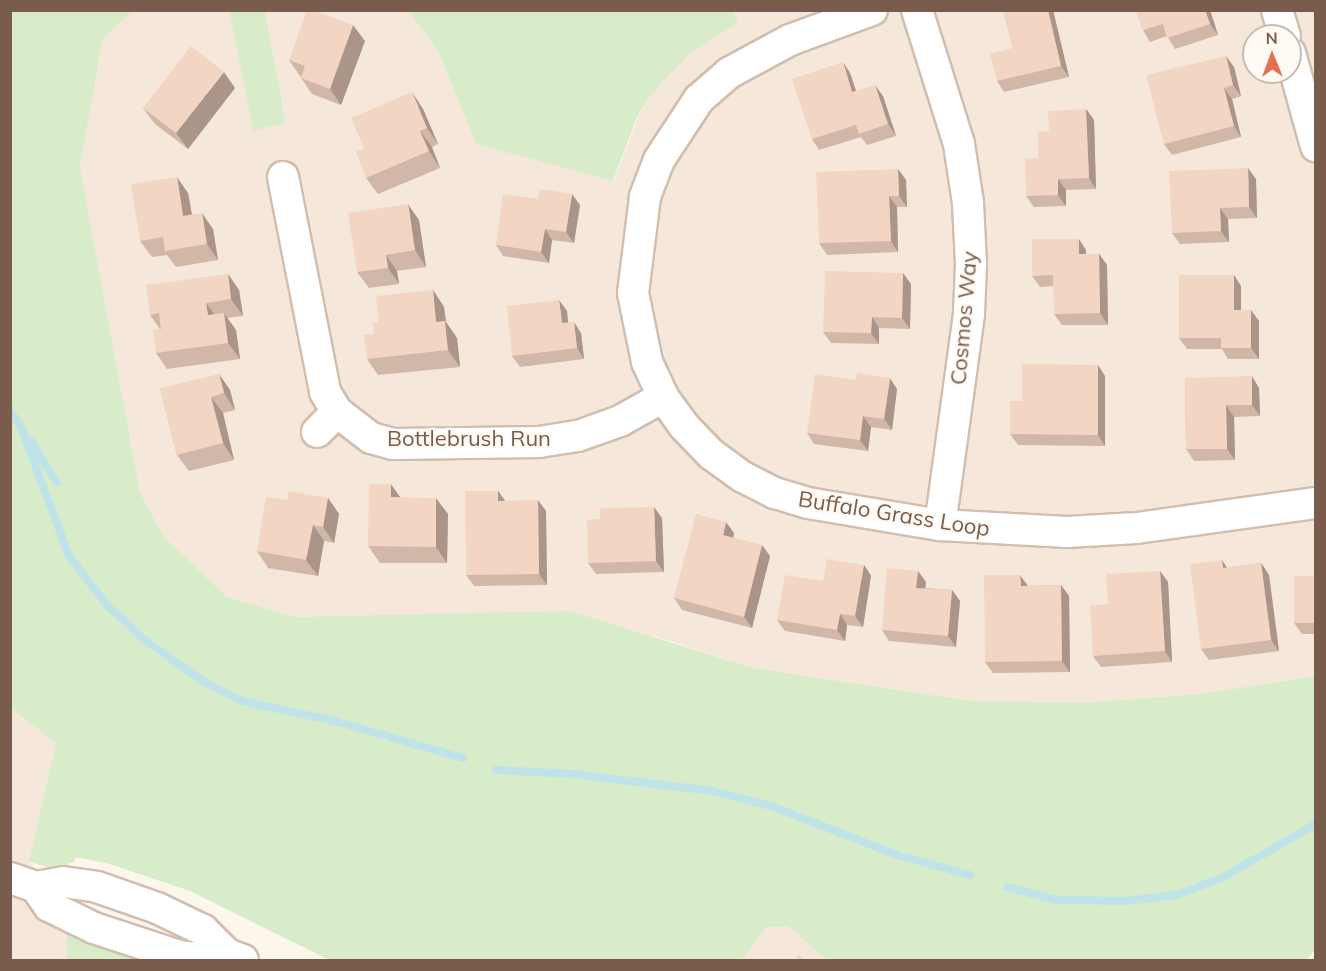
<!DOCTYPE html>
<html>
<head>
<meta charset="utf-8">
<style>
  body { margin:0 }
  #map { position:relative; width:1326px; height:971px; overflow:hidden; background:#fdf6ec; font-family:Mulish,sans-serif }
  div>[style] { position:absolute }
  .residential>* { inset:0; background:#f5e8da }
  .green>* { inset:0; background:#d8ecc9 }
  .stream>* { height:8px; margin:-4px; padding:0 4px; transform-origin:4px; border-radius:4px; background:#bfe3e8 }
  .roads { filter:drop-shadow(2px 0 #d1beb0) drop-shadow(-2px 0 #d1beb0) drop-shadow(0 2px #d1beb0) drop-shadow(0 -2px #d1beb0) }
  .street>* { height:30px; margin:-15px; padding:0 15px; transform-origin:15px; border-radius:15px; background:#fff }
  .wall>* { inset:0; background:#d1b7a8 }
  .shaded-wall>* { inset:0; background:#aa9588 }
  .building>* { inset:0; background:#f3d5c3 }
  span { translate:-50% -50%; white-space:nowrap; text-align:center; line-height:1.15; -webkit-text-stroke:4.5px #fffaf3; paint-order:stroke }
  .street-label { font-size:22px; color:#7a5c4d }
  .frame { position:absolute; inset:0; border:12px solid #7a5c4d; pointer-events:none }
  .north { position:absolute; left:1242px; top:24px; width:60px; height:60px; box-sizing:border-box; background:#fffaf3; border:2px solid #cabbb1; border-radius:50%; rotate:359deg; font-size:16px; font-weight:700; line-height:24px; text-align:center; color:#7a5c4d }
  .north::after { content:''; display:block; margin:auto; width:21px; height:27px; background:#e76f51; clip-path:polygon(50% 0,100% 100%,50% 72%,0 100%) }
</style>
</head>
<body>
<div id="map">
  <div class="residential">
    <i style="clip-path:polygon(evenodd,133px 11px,229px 11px,253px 131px,286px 123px,265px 11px,408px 11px,438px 51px,476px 144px,614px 181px,638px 117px,652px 94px,690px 53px,737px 23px,733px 11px,1315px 11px,1315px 676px,1200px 694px,1081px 703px,971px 701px,753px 668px,657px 637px,465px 616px,295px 617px,227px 597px,163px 536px,140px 492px,80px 167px,103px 39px,133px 11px,1254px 36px,1290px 36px,1290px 72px,1254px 72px,1254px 36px)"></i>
    <i style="clip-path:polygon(10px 709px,56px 743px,30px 862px,67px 923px,67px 960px,11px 960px)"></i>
    <i style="clip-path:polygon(790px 926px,826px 960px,742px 960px,766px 928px)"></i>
  </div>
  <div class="green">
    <i style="clip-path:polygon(733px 10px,738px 23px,690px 53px,652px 94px,637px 117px,613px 181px,476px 144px,438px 51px,408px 11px)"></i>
    <i style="clip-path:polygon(10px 11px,133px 11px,103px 39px,80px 167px,140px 492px,163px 536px,227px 597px,295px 617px,570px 611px,753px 668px,971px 701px,1081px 703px,1200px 694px,1315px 676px,1315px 949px,1307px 960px,826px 960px,789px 926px,766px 928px,742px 960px,329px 960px,190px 891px,110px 864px,76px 857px,74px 862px,68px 863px,66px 872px,29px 862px,56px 743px,11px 709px)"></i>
    <i style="clip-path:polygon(229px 11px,265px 11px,286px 123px,253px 131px)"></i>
    <i style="clip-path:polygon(67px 923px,163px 960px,67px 960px)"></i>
  </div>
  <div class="stream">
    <i style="left:10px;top:411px;width:24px;rotate:55deg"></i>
    <i style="left:21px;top:427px;width:138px;rotate:69.6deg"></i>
    <i style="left:69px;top:556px;width:62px;rotate:52.2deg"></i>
    <i style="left:107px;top:605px;width:53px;rotate:42.7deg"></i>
    <i style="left:146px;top:641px;width:73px;rotate:35deg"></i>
    <i style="left:206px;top:683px;width:40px;rotate:26.6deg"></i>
    <i style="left:242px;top:701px;width:98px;rotate:12.3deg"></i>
    <i style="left:338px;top:722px;width:130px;rotate:16.1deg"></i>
    <i style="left:31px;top:441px;width:49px;rotate:58.2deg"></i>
    <i style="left:496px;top:770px;width:77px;rotate:3deg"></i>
    <i style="left:573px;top:774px;width:141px;rotate:6.9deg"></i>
    <i style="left:713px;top:791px;width:63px;rotate:14.7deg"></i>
    <i style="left:774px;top:807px;width:132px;rotate:21.3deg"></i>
    <i style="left:897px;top:855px;width:76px;rotate:15.3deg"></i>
    <i style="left:1007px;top:887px;width:52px;rotate:14.6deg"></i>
    <i style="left:1057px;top:900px;width:70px;rotate:0.8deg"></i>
    <i style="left:1127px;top:901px;width:49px;rotate:-7deg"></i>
    <i style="left:1176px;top:895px;width:49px;rotate:-20.3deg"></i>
    <i style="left:1222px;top:878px;width:108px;rotate:-29.9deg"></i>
  </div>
  <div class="roads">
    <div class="street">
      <i style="left:872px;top:10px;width:87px;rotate:159.9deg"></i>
      <i style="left:790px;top:40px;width:69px;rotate:151.6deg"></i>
      <i style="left:729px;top:73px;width:40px;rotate:139deg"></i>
      <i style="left:699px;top:99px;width:73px;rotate:123.3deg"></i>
      <i style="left:659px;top:160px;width:40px;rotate:111deg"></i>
      <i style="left:645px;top:197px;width:97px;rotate:97.1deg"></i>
      <i style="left:633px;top:293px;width:70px;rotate:78.5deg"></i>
      <i style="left:647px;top:362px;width:38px;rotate:65deg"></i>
      <i style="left:663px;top:397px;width:36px;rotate:54deg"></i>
      <i style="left:684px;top:426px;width:39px;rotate:46deg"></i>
      <i style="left:711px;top:454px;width:39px;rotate:36deg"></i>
      <i style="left:743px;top:477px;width:36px;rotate:27deg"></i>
      <i style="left:775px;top:493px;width:34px;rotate:17deg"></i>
      <i style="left:808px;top:503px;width:134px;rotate:9.5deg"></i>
      <i style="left:940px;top:525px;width:127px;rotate:3.2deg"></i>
      <i style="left:1067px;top:532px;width:70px;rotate:-3.3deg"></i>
      <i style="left:1137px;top:528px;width:181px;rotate:-8deg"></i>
      <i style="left:917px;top:10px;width:140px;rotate:72.6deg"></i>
      <i style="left:959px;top:144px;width:60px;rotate:81.3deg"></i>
      <i style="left:968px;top:203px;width:61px;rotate:87.2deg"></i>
      <i style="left:971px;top:264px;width:50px;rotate:92.3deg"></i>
      <i style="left:969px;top:314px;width:213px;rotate:97.8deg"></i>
      <i style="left:1277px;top:10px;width:27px;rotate:73deg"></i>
      <i style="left:1290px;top:53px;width:97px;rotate:74.4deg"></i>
      <i style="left:283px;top:177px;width:219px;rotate:78.9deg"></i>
      <i style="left:325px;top:392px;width:23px;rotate:59deg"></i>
      <i style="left:337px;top:412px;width:43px;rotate:37.4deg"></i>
      <i style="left:371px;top:438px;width:23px;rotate:15deg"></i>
      <i style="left:393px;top:444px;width:146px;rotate:-0.8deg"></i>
      <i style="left:539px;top:442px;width:39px;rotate:-9deg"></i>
      <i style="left:578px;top:436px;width:45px;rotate:-19.7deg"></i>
      <i style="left:620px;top:421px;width:49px;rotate:-29.2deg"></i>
      <i style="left:317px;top:432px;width:28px;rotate:-45deg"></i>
      <i style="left:10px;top:878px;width:28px;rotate:19deg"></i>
      <i style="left:36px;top:887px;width:27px;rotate:-10deg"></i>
      <i style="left:63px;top:882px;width:34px;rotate:8deg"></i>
      <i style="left:97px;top:887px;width:64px;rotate:19.3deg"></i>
      <i style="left:157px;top:908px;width:51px;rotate:25.6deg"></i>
      <i style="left:203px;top:930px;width:34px;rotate:45deg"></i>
      <i style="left:227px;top:954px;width:17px;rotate:21deg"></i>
      <i style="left:36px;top:887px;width:23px;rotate:56deg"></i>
      <i style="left:49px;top:906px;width:50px;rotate:26.1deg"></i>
      <i style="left:94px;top:928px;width:89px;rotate:18.2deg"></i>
      <i style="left:179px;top:956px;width:26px;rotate:7deg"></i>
      <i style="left:205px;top:959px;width:23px;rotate:-13deg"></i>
    </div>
  </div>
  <div class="wall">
    <i style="clip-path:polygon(1003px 10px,1053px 10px,1069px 77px,1004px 92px,997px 81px,1013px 48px)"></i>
    <i style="clip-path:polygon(1136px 10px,1210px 10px,1218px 35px,1175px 49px,1167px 36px,1150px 42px,1143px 30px)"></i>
    <i style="clip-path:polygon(365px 41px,341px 105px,312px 94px,301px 78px,301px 77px,300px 76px,289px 60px)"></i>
    <i style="clip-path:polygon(1234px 67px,1241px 96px,1232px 99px,1241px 137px,1172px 155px,1164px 144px)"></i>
    <i style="clip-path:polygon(850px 73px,856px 91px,883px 96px,896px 136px,867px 145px,861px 137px,819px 150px,812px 139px)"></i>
    <i style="clip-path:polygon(235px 88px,188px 149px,155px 124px,143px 108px)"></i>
    <i style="clip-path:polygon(423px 109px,438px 144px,432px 147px,440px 168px,378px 194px,366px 178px,364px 148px)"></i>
    <i style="clip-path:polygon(1086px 109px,1094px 120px,1096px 189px,1066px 190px,1066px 206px,1034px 207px,1026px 196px,1038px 158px,1049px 131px)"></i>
    <i style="clip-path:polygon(898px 169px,906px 180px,907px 207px,897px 207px,898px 252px,827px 255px,819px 243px)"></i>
    <i style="clip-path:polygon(1256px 179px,1257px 218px,1228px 219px,1229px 242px,1180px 244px,1172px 233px)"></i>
    <i style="clip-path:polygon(188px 193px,192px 215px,213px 229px,218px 260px,176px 267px,167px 255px,152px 257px,140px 241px)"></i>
    <i style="clip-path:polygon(580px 205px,574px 243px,552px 240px,549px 263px,503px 256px,496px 245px)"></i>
    <i style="clip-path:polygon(419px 220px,426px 267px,397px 271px,399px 284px,369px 288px,357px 272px)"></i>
    <i style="clip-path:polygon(1086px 250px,1086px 254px,1099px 254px,1107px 265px,1108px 325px,1062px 325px,1054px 314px,1054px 286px,1040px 287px,1032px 276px)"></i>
    <i style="clip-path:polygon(903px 273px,911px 284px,910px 329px,879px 328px,879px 344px,831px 343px,823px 332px)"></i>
    <i style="clip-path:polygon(228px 274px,239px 290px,243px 316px,227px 318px,236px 330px,240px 359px,167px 369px,156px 353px,160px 329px,150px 315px)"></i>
    <i style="clip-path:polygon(1241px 286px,1241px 310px,1259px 321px,1259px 359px,1228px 359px,1222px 349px,1187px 349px,1179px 338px)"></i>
    <i style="clip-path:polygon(433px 290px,444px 307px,446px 322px,457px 338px,460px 367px,378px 375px,367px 359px,374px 334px,379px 323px)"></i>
    <i style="clip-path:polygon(567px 311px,568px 322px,581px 333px,584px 359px,520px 367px,512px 356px)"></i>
    <i style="clip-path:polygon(1105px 376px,1105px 446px,1018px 445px,1010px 434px)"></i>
    <i style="clip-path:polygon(1185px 378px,1259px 388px,1260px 416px,1234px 417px,1235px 460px,1194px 461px,1186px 449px)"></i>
    <i style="clip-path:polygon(856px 380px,897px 389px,892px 430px,871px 427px,868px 451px,814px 444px,807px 433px)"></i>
    <i style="clip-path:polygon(160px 388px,230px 390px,235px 410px,223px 413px,234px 460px,189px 471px,177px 455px)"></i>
    <i style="clip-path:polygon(498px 491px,505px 501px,546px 511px,547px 585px,474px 586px,466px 575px)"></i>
    <i style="clip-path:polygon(401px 497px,448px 514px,447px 563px,380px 563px,368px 546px)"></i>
    <i style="clip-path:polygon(328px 498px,339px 514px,334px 543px,324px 541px,318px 576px,268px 568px,257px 551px,287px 500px)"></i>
    <i style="clip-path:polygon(662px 518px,664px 572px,596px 574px,588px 563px)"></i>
    <i style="clip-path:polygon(734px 533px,733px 537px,770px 556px,752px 628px,682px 610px,674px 598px)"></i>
    <i style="clip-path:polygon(1222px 560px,1227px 568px,1261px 563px,1269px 575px,1279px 651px,1209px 660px,1201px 649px)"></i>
    <i style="clip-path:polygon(864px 565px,871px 576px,863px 627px,847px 625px,845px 641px,785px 631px,777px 620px,823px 581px)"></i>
    <i style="clip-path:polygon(918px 571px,926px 582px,925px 588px,952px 590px,960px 601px,956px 647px,889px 641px,882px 630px)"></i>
    <i style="clip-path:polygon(1160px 571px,1168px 582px,1172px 662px,1101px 667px,1093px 656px,1108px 604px)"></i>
    <i style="clip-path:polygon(1316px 576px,1316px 634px,1302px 634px,1294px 623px)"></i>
    <i style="clip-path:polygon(1061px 585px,1069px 596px,1070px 672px,993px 673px,985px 662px,1028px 586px)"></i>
  </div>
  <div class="shaded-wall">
    <i style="clip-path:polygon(1048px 10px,1053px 10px,1069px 77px,1061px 66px)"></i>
    <i style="clip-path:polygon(1205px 10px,1210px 10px,1218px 35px,1210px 24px)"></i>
    <i style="clip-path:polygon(353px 25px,365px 41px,341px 105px,330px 89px)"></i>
    <i style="clip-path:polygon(1226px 56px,1234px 67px,1241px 96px,1233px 85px)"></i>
    <i style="clip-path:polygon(843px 62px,850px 73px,860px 103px,852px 92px)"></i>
    <i style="clip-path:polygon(224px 72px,235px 88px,188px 149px,176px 133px)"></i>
    <i style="clip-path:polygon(875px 85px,883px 96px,896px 136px,888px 124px)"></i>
    <i style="clip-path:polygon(1224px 88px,1232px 99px,1241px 137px,1234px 126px)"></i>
    <i style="clip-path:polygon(412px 92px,423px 109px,438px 144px,427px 128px)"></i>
    <i style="clip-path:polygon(1086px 109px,1094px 120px,1096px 189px,1089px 178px)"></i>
    <i style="clip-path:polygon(420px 131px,432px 147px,440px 168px,429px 151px)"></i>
    <i style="clip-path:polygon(1248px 168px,1256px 179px,1257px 218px,1249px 207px)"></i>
    <i style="clip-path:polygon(898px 169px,906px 180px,907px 207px,899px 196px)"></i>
    <i style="clip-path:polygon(177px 177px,188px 193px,195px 232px,183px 216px)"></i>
    <i style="clip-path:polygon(1058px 179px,1066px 190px,1066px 206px,1058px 195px)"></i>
    <i style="clip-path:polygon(572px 194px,580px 205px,574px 243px,566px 232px)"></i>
    <i style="clip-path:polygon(889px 196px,897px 207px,898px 252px,891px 241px)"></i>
    <i style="clip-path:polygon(408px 204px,419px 220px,426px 267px,415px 250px)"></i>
    <i style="clip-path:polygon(1220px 208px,1228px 219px,1229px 242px,1221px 231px)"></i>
    <i style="clip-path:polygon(202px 213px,213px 229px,218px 260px,207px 244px)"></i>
    <i style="clip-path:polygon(545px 229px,552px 240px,549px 263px,541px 252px)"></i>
    <i style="clip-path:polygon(1079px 239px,1086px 250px,1086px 265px,1079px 254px)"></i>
    <i style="clip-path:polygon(1099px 254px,1107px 265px,1108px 325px,1100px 313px)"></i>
    <i style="clip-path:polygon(386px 255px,397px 271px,399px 284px,388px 268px)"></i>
    <i style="clip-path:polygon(903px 273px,911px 284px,910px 329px,902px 318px)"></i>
    <i style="clip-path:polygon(228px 274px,239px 290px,243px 316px,231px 299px)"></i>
    <i style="clip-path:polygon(1234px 275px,1241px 286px,1241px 321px,1234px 310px)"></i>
    <i style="clip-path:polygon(433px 290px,444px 307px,446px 322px,457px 338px,460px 367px,448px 350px,436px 322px)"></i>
    <i style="clip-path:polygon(559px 300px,567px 311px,569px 334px,562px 323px)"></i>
    <i style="clip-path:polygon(206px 303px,218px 319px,208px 315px)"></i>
    <i style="clip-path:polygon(1251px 310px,1259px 321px,1259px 359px,1251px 348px)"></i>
    <i style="clip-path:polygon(224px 313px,236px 330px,240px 359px,228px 343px)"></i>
    <i style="clip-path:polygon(872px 317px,879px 328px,879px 344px,871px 333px)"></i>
    <i style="clip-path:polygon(574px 322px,581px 333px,584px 359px,577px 348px)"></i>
    <i style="clip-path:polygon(1098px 365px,1105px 376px,1105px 446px,1098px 435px)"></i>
    <i style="clip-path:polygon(219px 374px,230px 390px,235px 410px,224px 393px)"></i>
    <i style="clip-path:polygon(1252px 376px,1259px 388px,1260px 416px,1252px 405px)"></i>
    <i style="clip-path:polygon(890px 378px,897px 389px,892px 430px,884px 419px)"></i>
    <i style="clip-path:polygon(211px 397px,223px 413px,234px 460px,223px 443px)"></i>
    <i style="clip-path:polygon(1226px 405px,1234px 417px,1235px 460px,1227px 449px)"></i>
    <i style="clip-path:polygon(863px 416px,871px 427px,868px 451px,860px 440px)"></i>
    <i style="clip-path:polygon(391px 484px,402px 500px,391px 497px)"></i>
    <i style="clip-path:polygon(498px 491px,506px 502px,498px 501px)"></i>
    <i style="clip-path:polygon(328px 498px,339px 514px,334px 543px,323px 527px)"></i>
    <i style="clip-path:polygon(436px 498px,448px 514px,447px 563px,436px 547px)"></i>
    <i style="clip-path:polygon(538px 500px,546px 511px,547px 585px,539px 574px)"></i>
    <i style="clip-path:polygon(654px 507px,662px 518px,664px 572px,656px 561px)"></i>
    <i style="clip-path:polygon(726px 522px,734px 533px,731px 546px,723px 535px)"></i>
    <i style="clip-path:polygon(313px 525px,324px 541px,318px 576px,306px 560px)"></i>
    <i style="clip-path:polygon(762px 545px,770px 556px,752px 628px,744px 617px)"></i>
    <i style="clip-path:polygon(1222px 560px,1229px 571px,1223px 568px)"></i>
    <i style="clip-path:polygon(1261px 563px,1269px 575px,1279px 651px,1271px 640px)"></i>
    <i style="clip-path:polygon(864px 565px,871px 576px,863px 627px,855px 616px)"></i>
    <i style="clip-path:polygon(918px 571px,926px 582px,924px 599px,916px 588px)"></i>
    <i style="clip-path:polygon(1160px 571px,1168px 582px,1172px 662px,1165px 651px)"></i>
    <i style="clip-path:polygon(1020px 575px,1028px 586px,1021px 586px)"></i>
    <i style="clip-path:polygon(1061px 585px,1069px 596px,1070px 672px,1062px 661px)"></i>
    <i style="clip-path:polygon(952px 590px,960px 601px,956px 647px,948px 636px)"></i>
    <i style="clip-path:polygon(840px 614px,847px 625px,845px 641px,837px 630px)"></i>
  </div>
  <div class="building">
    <i style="clip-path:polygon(307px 10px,312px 10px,353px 25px,330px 89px,301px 78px,305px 66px,289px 60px)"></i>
    <i style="clip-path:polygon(1003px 10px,1048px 10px,1061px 66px,997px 81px,990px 54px,1013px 48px)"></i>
    <i style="clip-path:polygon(1136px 10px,1205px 10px,1210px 24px,1167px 38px,1163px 24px,1143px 30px)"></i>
    <i style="clip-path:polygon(191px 46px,224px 72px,176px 133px,143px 108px)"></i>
    <i style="clip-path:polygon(1226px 56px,1233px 85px,1224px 88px,1234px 126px,1164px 144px,1146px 75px)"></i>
    <i style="clip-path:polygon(843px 62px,852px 92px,875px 85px,888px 124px,859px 134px,856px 125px,812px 139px,792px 79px)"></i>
    <i style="clip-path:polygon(412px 92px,427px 128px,420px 131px,429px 151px,366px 178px,356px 152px,364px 148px,351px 118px)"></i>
    <i style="clip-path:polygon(1086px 109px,1089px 178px,1058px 179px,1058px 195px,1026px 196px,1025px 159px,1038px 158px,1038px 132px,1049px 131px,1048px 111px)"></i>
    <i style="clip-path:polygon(1248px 168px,1249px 207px,1220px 208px,1221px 231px,1172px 233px,1169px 171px)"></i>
    <i style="clip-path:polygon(898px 169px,899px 196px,889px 196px,891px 241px,819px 243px,816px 172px)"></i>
    <i style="clip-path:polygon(177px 177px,183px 216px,202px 213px,207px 244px,165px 251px,163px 237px,140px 241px,131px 184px)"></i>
    <i style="clip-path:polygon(540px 189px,572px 194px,566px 232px,545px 229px,541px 252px,496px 245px,503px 194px,538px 199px)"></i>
    <i style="clip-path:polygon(408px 204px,415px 250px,386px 255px,388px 268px,357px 272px,348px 213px)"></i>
    <i style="clip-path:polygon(1032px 239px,1079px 239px,1079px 254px,1099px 254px,1100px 313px,1054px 314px,1053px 275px,1032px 276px)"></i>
    <i style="clip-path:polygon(825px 271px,903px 273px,902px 318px,872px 317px,871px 333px,823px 332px)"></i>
    <i style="clip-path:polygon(228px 274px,231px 299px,206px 303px,208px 315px,224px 313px,228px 343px,156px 353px,153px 330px,161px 329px,159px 313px,150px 315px,146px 285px)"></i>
    <i style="clip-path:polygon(1179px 275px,1234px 275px,1234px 310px,1251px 310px,1251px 348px,1221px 348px,1221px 338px,1179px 338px)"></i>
    <i style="clip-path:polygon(433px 290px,436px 322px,445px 321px,448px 350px,367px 359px,364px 335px,374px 334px,373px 323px,379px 323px,376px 296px)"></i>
    <i style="clip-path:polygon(559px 300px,562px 323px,574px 322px,577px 348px,512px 356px,507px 306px)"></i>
    <i style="clip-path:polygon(1022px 364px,1098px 365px,1098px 435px,1010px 434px,1010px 401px,1022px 401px)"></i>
    <i style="clip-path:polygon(857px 373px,890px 378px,884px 419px,863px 416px,860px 440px,807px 433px,815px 374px,856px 380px)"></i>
    <i style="clip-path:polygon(219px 374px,224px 393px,211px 397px,223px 443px,177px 455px,160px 388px)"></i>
    <i style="clip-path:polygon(1252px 376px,1252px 405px,1226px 405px,1227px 449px,1186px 449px,1185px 378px)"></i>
    <i style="clip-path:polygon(369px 484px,391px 484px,391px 497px,436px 498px,436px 547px,368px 546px)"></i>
    <i style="clip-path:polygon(289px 491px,328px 498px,323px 527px,313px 525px,306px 560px,257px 551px,266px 497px,287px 500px)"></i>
    <i style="clip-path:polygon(465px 491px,498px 491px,498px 501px,538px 500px,539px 574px,466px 575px)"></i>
    <i style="clip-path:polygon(654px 507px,656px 561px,588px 563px,587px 520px,600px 519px,600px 508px)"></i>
    <i style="clip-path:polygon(696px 514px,726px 522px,723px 535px,762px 545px,744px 617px,674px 598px)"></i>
    <i style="clip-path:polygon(827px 559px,864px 565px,855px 616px,840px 614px,837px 630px,777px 620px,785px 575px,823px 581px)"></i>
    <i style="clip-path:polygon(1222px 560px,1223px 568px,1261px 563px,1271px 640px,1201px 649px,1190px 564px)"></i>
    <i style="clip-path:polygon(887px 568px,918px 571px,916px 588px,952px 590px,948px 636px,882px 630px)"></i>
    <i style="clip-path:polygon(1160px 571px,1165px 651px,1093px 656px,1090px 606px,1108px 604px,1106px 574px)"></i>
    <i style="clip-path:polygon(984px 575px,1020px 575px,1021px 586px,1061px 585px,1062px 661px,985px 662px)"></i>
    <i style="clip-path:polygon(1294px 576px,1316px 576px,1316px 623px,1294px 623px)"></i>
    <i style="clip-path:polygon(799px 955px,806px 960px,795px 960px)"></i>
  </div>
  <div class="street-label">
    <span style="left:964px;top:318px;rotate:-85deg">Cosmos Way</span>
    <span style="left:469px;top:439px">Bottlebrush Run</span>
    <span style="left:894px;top:514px;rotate:9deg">Buffalo Grass Loop</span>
  </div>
  <div class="frame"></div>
  <div class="north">N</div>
</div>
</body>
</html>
